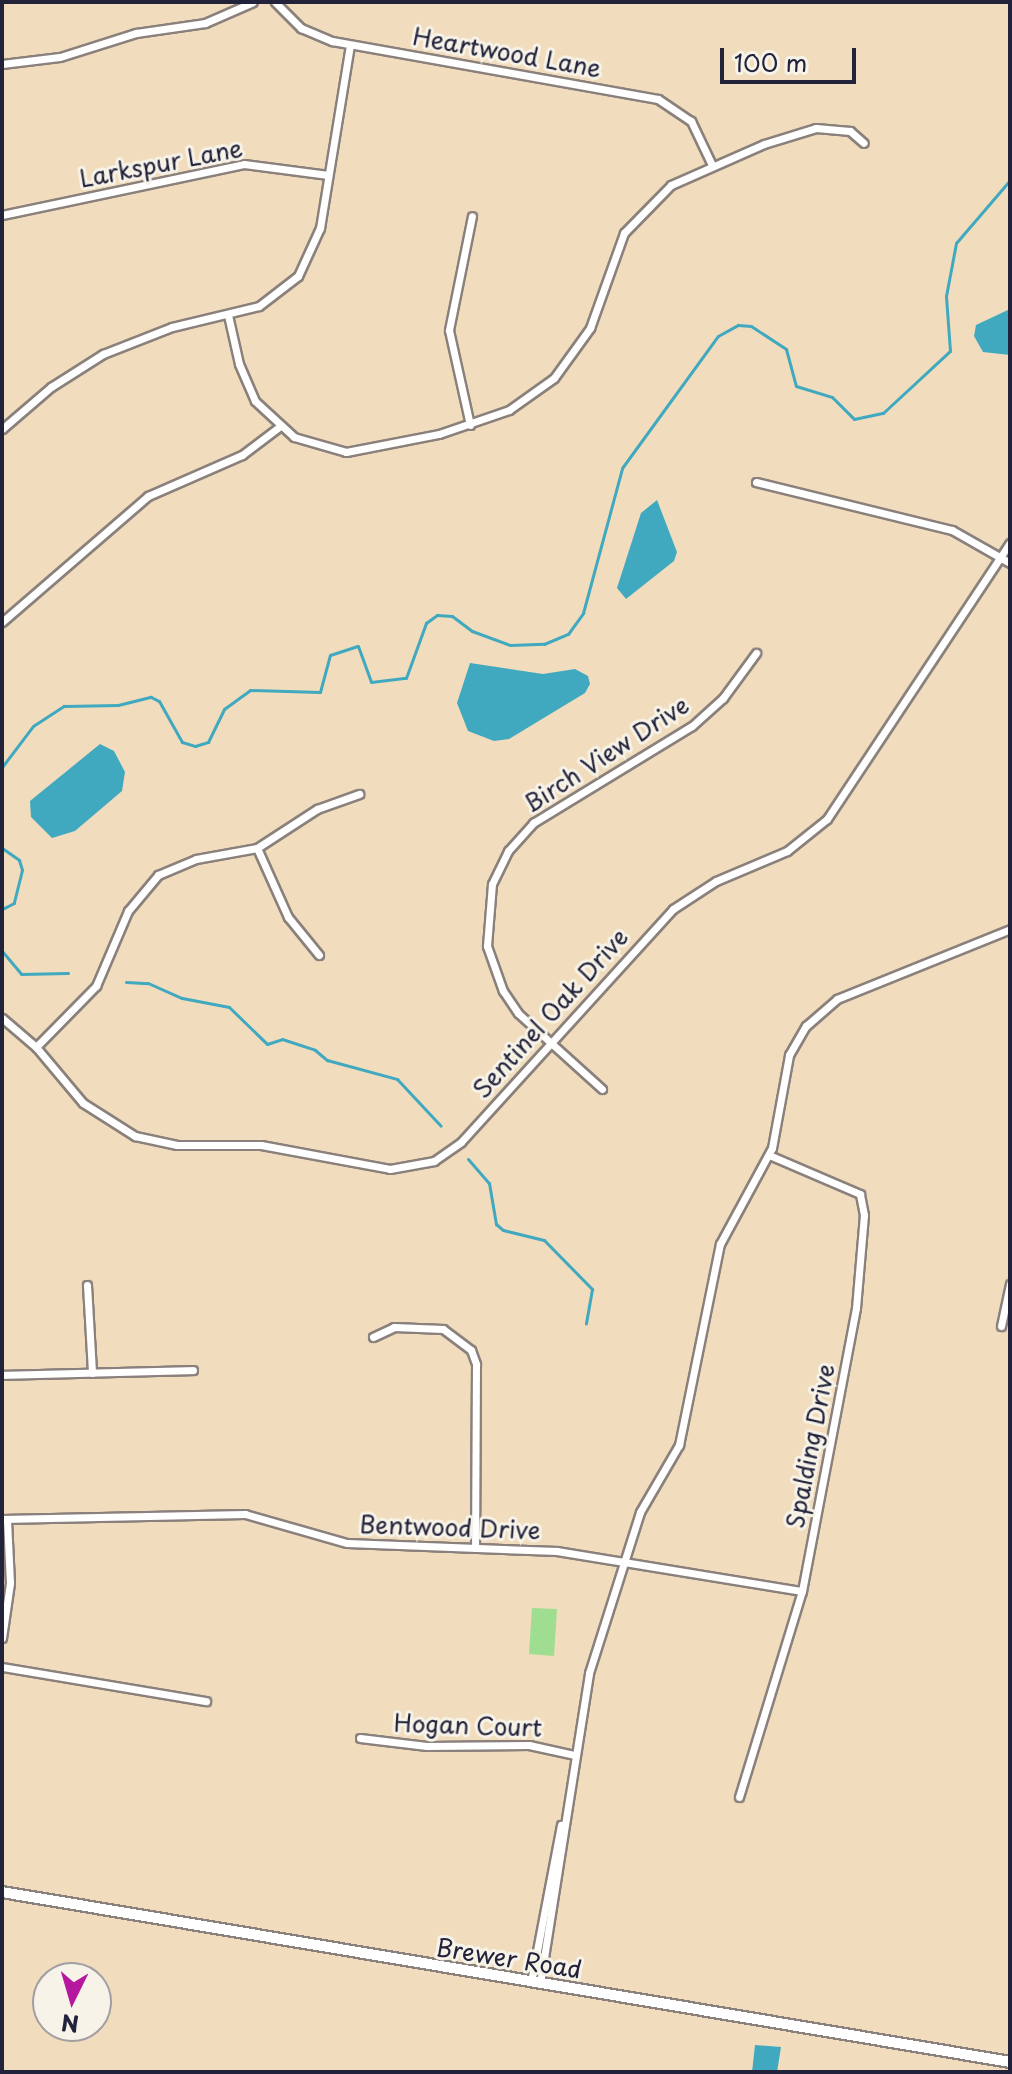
<!DOCTYPE html>
<html>
<head>
<meta charset="utf-8">
<style>
  body { margin:0 }
  #map { position:relative; width:1012px; height:2074px; overflow:hidden; background:#f1ddbd; font-family:"Playpen Sans",sans-serif }
  div>[style] { position:absolute }
  .green>* { inset:0; background:#9fdd91 }
  .water>* { inset:0; background:#40a9c0 }
  .stream>* { height:3px; margin:-1.5px; padding:0 1.5px; transform-origin:1.5px; border-radius:1.5px; background:#40a9c0 }
  .roads { filter:drop-shadow(2px 0 #8a807c) drop-shadow(-2px 0 #8a807c) drop-shadow(0 2px #8a807c) drop-shadow(0 -2px #8a807c) }
  .street>* { height:7px; margin:-3.5px; padding:0 3.5px; transform-origin:3.5px; border-radius:3.5px; background:#fff }
  .secondary>* { height:10px; margin:-5px; padding:0 5px; transform-origin:5px; border-radius:5px; background:#fff }
  span { translate:-50% -50%; white-space:nowrap; text-align:center; line-height:1.15; -webkit-text-stroke:6px #f7f3e8; paint-order:stroke }
  .street-label { font-size:24px; color:#22223b }
  .frame { position:absolute; inset:0; border:4px solid #22223b; pointer-events:none }
  .north { position:absolute; left:32px; top:1962px; width:80px; height:80px; box-sizing:border-box; background:#f7f3e8; border:2px solid #a29fa3; border-radius:50%; rotate:185deg; font-size:22px; font-weight:700; line-height:32px; text-align:center; color:#22223b }
  .north::after { content:''; display:block; margin:auto; width:28px; height:36px; background:#b5179e; clip-path:polygon(50% 0,100% 100%,50% 72%,0 100%) }
  .scale { position:absolute; left:720px; top:48px; width:136px; height:36px; box-sizing:border-box; border:4px solid #22223b; border-top:0; padding-left:10px; font-size:24px; line-height:28px; white-space:nowrap; color:#22223b; -webkit-text-stroke:6px #f7f3e8; paint-order:stroke }
</style>
</head>
<body>
<div id="map">
  <div class="green">
    <i style="clip-path:polygon(532px 1608px,557px 1609px,554px 1656px,529px 1654px)"></i>
  </div>
  <div class="water">
    <i style="clip-path:polygon(1010px 309px,1010px 355px,983px 352px,974px 336px,976px 325px)"></i>
    <i style="clip-path:polygon(657px 500px,677px 552px,674px 561px,626px 599px,617px 588px,641px 513px)"></i>
    <i style="clip-path:polygon(470px 663px,543px 674px,575px 669px,588px 676px,590px 684px,585px 693px,509px 739px,494px 741px,468px 731px,457px 703px)"></i>
    <i style="clip-path:polygon(100px 744px,114px 751px,125px 772px,122px 791px,75px 831px,52px 838px,31px 817px,30px 801px)"></i>
    <i style="clip-path:polygon(755px 2045px,781px 2047px,777px 2072px,752px 2072px)"></i>
  </div>
  <div class="stream">
    <i style="left:2px;top:767px;width:51px;rotate:-52.9deg"></i>
    <i style="left:33px;top:726px;width:37px;rotate:-33deg"></i>
    <i style="left:64px;top:706px;width:54px;rotate:-1.1deg"></i>
    <i style="left:118px;top:705px;width:34px;rotate:-14deg"></i>
    <i style="left:151px;top:697px;width:9px;rotate:27deg"></i>
    <i style="left:159px;top:701px;width:47px;rotate:60.7deg"></i>
    <i style="left:182px;top:742px;width:14px;rotate:17deg"></i>
    <i style="left:195px;top:746px;width:14px;rotate:-17deg"></i>
    <i style="left:208px;top:742px;width:37px;rotate:-64deg"></i>
    <i style="left:224px;top:709px;width:32px;rotate:-36deg"></i>
    <i style="left:250px;top:690px;width:70px;rotate:1.6deg"></i>
    <i style="left:320px;top:692px;width:38px;rotate:-75deg"></i>
    <i style="left:330px;top:655px;width:29px;rotate:-18deg"></i>
    <i style="left:358px;top:646px;width:38px;rotate:70deg"></i>
    <i style="left:371px;top:682px;width:35px;rotate:-7deg"></i>
    <i style="left:406px;top:678px;width:59px;rotate:-70deg"></i>
    <i style="left:426px;top:623px;width:14px;rotate:-36deg"></i>
    <i style="left:437px;top:615px;width:15px;rotate:4deg"></i>
    <i style="left:452px;top:616px;width:25px;rotate:37deg"></i>
    <i style="left:472px;top:631px;width:40px;rotate:20.2deg"></i>
    <i style="left:510px;top:645px;width:34px;rotate:-2deg"></i>
    <i style="left:544px;top:644px;width:26px;rotate:-23deg"></i>
    <i style="left:568px;top:634px;width:26px;rotate:-54deg"></i>
    <i style="left:583px;top:613px;width:150px;rotate:-74.9deg"></i>
    <i style="left:622px;top:468px;width:163px;rotate:-54deg"></i>
    <i style="left:718px;top:336px;width:23px;rotate:-29deg"></i>
    <i style="left:738px;top:325px;width:13px;rotate:4deg"></i>
    <i style="left:751px;top:326px;width:42px;rotate:33.3deg"></i>
    <i style="left:786px;top:349px;width:38px;rotate:75deg"></i>
    <i style="left:796px;top:386px;width:38px;rotate:17deg"></i>
    <i style="left:832px;top:397px;width:31px;rotate:45deg"></i>
    <i style="left:854px;top:419px;width:30px;rotate:-12deg"></i>
    <i style="left:883px;top:413px;width:91px;rotate:-42.8deg"></i>
    <i style="left:950px;top:351px;width:55px;rotate:-94.2deg"></i>
    <i style="left:946px;top:296px;width:54px;rotate:-79.3deg"></i>
    <i style="left:956px;top:243px;width:83px;rotate:-49.4deg"></i>
    <i style="left:2px;top:848px;width:21px;rotate:35deg"></i>
    <i style="left:19px;top:860px;width:10px;rotate:73deg"></i>
    <i style="left:22px;top:870px;width:34px;rotate:104deg"></i>
    <i style="left:14px;top:903px;width:13px;rotate:153deg"></i>
    <i style="left:2px;top:951px;width:30px;rotate:50deg"></i>
    <i style="left:21px;top:974px;width:47px;rotate:-1.2deg"></i>
    <i style="left:126px;top:982px;width:22px;rotate:3deg"></i>
    <i style="left:148px;top:983px;width:37px;rotate:24deg"></i>
    <i style="left:182px;top:998px;width:48px;rotate:10.8deg"></i>
    <i style="left:229px;top:1007px;width:53px;rotate:44.2deg"></i>
    <i style="left:267px;top:1044px;width:16px;rotate:-18deg"></i>
    <i style="left:282px;top:1039px;width:35px;rotate:18deg"></i>
    <i style="left:315px;top:1050px;width:16px;rotate:40deg"></i>
    <i style="left:327px;top:1060px;width:73px;rotate:15.2deg"></i>
    <i style="left:397px;top:1079px;width:64px;rotate:46.9deg"></i>
    <i style="left:468px;top:1159px;width:32px;rotate:49deg"></i>
    <i style="left:489px;top:1183px;width:42px;rotate:80.3deg"></i>
    <i style="left:496px;top:1224px;width:9px;rotate:41deg"></i>
    <i style="left:503px;top:1230px;width:42px;rotate:13.7deg"></i>
    <i style="left:544px;top:1240px;width:69px;rotate:45.6deg"></i>
    <i style="left:592px;top:1289px;width:35px;rotate:100deg"></i>
  </div>
  <div class="roads">
    <div class="street">
      <i style="left:275px;top:2px;width:37px;rotate:45deg"></i>
      <i style="left:301px;top:28px;width:34px;rotate:23deg"></i>
      <i style="left:332px;top:41px;width:331px;rotate:10.1deg"></i>
      <i style="left:658px;top:99px;width:40px;rotate:34deg"></i>
      <i style="left:691px;top:121px;width:49px;rotate:64.5deg"></i>
      <i style="left:2px;top:64px;width:58px;rotate:-6.9deg"></i>
      <i style="left:60px;top:57px;width:80px;rotate:-17.5deg"></i>
      <i style="left:136px;top:33px;width:70px;rotate:-8.2deg"></i>
      <i style="left:205px;top:23px;width:52px;rotate:-23.6deg"></i>
      <i style="left:2px;top:215px;width:247px;rotate:-11.9deg"></i>
      <i style="left:244px;top:164px;width:85px;rotate:7.5deg"></i>
      <i style="left:228px;top:315px;width:50px;rotate:77.3deg"></i>
      <i style="left:239px;top:364px;width:40px;rotate:66.6deg"></i>
      <i style="left:255px;top:401px;width:53px;rotate:42.7deg"></i>
      <i style="left:294px;top:437px;width:54px;rotate:16.1deg"></i>
      <i style="left:346px;top:452px;width:95px;rotate:-11deg"></i>
      <i style="left:439px;top:434px;width:74px;rotate:-18.9deg"></i>
      <i style="left:509px;top:410px;width:55px;rotate:-35.4deg"></i>
      <i style="left:554px;top:378px;width:62px;rotate:-54.2deg"></i>
      <i style="left:590px;top:328px;width:101px;rotate:-70.3deg"></i>
      <i style="left:624px;top:233px;width:67px;rotate:-45.6deg"></i>
      <i style="left:671px;top:185px;width:102px;rotate:-23.8deg"></i>
      <i style="left:764px;top:144px;width:54px;rotate:-17.1deg"></i>
      <i style="left:816px;top:128px;width:34px;rotate:5deg"></i>
      <i style="left:850px;top:131px;width:18px;rotate:41deg"></i>
      <i style="left:470px;top:425px;width:97px;rotate:-102.5deg"></i>
      <i style="left:449px;top:330px;width:116px;rotate:-78.6deg"></i>
      <i style="left:2px;top:429px;width:65px;rotate:-40.6deg"></i>
      <i style="left:51px;top:387px;width:62px;rotate:-32.4deg"></i>
      <i style="left:103px;top:354px;width:74px;rotate:-21.4deg"></i>
      <i style="left:172px;top:327px;width:89px;rotate:-13.6deg"></i>
      <i style="left:259px;top:306px;width:49px;rotate:-37.6deg"></i>
      <i style="left:298px;top:276px;width:53px;rotate:-65.4deg"></i>
      <i style="left:320px;top:228px;width:185px;rotate:-80.7deg"></i>
      <i style="left:756px;top:482px;width:202px;rotate:13.8deg"></i>
      <i style="left:952px;top:530px;width:67px;rotate:29.6deg"></i>
      <i style="left:2px;top:622px;width:193px;rotate:-40.8deg"></i>
      <i style="left:148px;top:496px;width:103px;rotate:-23.6deg"></i>
      <i style="left:242px;top:455px;width:46px;rotate:-37.1deg"></i>
      <i style="left:257px;top:848px;width:76px;rotate:65.8deg"></i>
      <i style="left:288px;top:917px;width:49px;rotate:50.8deg"></i>
      <i style="left:2px;top:1018px;width:45px;rotate:40.5deg"></i>
      <i style="left:36px;top:1047px;width:73px;rotate:50deg"></i>
      <i style="left:83px;top:1103px;width:62px;rotate:32.4deg"></i>
      <i style="left:135px;top:1136px;width:43px;rotate:12.1deg"></i>
      <i style="left:177px;top:1145px;width:84px"></i>
      <i style="left:261px;top:1145px;width:131px;rotate:10.5deg"></i>
      <i style="left:390px;top:1169px;width:45px;rotate:-10.3deg"></i>
      <i style="left:434px;top:1161px;width:33px;rotate:-35deg"></i>
      <i style="left:461px;top:1142px;width:315px;rotate:-47.7deg"></i>
      <i style="left:673px;top:909px;width:51px;rotate:-33.1deg"></i>
      <i style="left:716px;top:881px;width:77px;rotate:-22.9deg"></i>
      <i style="left:787px;top:851px;width:51px;rotate:-38.7deg"></i>
      <i style="left:827px;top:819px;width:331px;rotate:-56.5deg"></i>
      <i style="left:36px;top:1047px;width:86px;rotate:-45.5deg"></i>
      <i style="left:96px;top:986px;width:82px;rotate:-66.9deg"></i>
      <i style="left:128px;top:911px;width:47px;rotate:-50.2deg"></i>
      <i style="left:158px;top:875px;width:41px;rotate:-22.8deg"></i>
      <i style="left:196px;top:859px;width:62px;rotate:-10.2deg"></i>
      <i style="left:257px;top:848px;width:72px;rotate:-33deg"></i>
      <i style="left:317px;top:809px;width:45px;rotate:-19.7deg"></i>
      <i style="left:602px;top:1089px;width:113px;rotate:-137.9deg"></i>
      <i style="left:518px;top:1013px;width:27px;rotate:-124deg"></i>
      <i style="left:503px;top:991px;width:48px;rotate:-109.6deg"></i>
      <i style="left:487px;top:946px;width:62px;rotate:-85.4deg"></i>
      <i style="left:492px;top:884px;width:37px;rotate:-64deg"></i>
      <i style="left:508px;top:851px;width:38px;rotate:-48deg"></i>
      <i style="left:533px;top:823px;width:186px;rotate:-31.4deg"></i>
      <i style="left:692px;top:726px;width:42px;rotate:-42.1deg"></i>
      <i style="left:723px;top:698px;width:56px;rotate:-53.7deg"></i>
      <i style="left:87px;top:1285px;width:88px;rotate:86.7deg"></i>
      <i style="left:1001px;top:1326px;width:43px;rotate:-77.9deg"></i>
      <i style="left:373px;top:1337px;width:23px;rotate:-25deg"></i>
      <i style="left:394px;top:1327px;width:49px;rotate:2.3deg"></i>
      <i style="left:443px;top:1329px;width:35px;rotate:37deg"></i>
      <i style="left:471px;top:1350px;width:15px;rotate:70deg"></i>
      <i style="left:476px;top:1364px;width:184px;rotate:90.3deg"></i>
      <i style="left:2px;top:1375px;width:191px;rotate:-1.5deg"></i>
      <i style="left:2px;top:1519px;width:243px;rotate:-1.2deg"></i>
      <i style="left:245px;top:1514px;width:106px;rotate:15.9deg"></i>
      <i style="left:347px;top:1543px;width:210px;rotate:2.2deg"></i>
      <i style="left:557px;top:1551px;width:248px;rotate:9.3deg"></i>
      <i style="left:2px;top:1638px;width:56px;rotate:-81.7deg"></i>
      <i style="left:10px;top:1583px;width:64px;rotate:-92.7deg"></i>
      <i style="left:2px;top:1667px;width:207px;rotate:9.5deg"></i>
      <i style="left:360px;top:1738px;width:67px;rotate:6.8deg"></i>
      <i style="left:427px;top:1746px;width:102px;rotate:-0.6deg"></i>
      <i style="left:529px;top:1745px;width:46px;rotate:12.5deg"></i>
      <i style="left:739px;top:1797px;width:215px;rotate:-73deg"></i>
      <i style="left:802px;top:1591px;width:288px;rotate:-79.2deg"></i>
      <i style="left:856px;top:1308px;width:93px;rotate:-85.1deg"></i>
      <i style="left:864px;top:1215px;width:21px;rotate:-101deg"></i>
      <i style="left:860px;top:1194px;width:99px;rotate:-156.8deg"></i>
      <i style="left:531px;top:1982px;width:160px;rotate:-79.2deg"></i>
      <i style="left:540px;top:1983px;width:314px;rotate:-81deg"></i>
      <i style="left:589px;top:1673px;width:169px;rotate:-72.4deg"></i>
      <i style="left:640px;top:1512px;width:78px;rotate:-59.8deg"></i>
      <i style="left:679px;top:1445px;width:205px;rotate:-78.5deg"></i>
      <i style="left:720px;top:1244px;width:109px;rotate:-61.6deg"></i>
      <i style="left:772px;top:1148px;width:95px;rotate:-79.6deg"></i>
      <i style="left:789px;top:1055px;width:34px;rotate:-60deg"></i>
      <i style="left:806px;top:1026px;width:41px;rotate:-41.1deg"></i>
      <i style="left:837px;top:999px;width:187px;rotate:-22deg"></i>
    </div>
    <div class="secondary">
      <i style="left:2px;top:1892px;width:1022px;rotate:9.57deg"></i>
    </div>
  </div>
  <div class="street-label">
    <span style="left:507px;top:52px;rotate:10deg">Heartwood Lane</span>
    <span style="left:161px;top:163px;rotate:-11deg">Larkspur Lane</span>
    <span style="left:606px;top:754px;rotate:-33deg">Birch View Drive</span>
    <span style="left:550px;top:1013px;rotate:-48deg">Sentinel Oak Drive</span>
    <span style="left:810px;top:1446px;rotate:-79deg">Spalding Drive</span>
    <span style="left:450px;top:1527px;rotate:2deg">Bentwood Drive</span>
    <span style="left:468px;top:1725px;rotate:2deg">Hogan Court</span>
    <span style="left:509px;top:1958px;rotate:9deg">Brewer Road</span>
  </div>
  <div class="frame"></div>
  <div class="north">N</div>
  <div class="scale">100 m</div>
</div>
</body>
</html>
